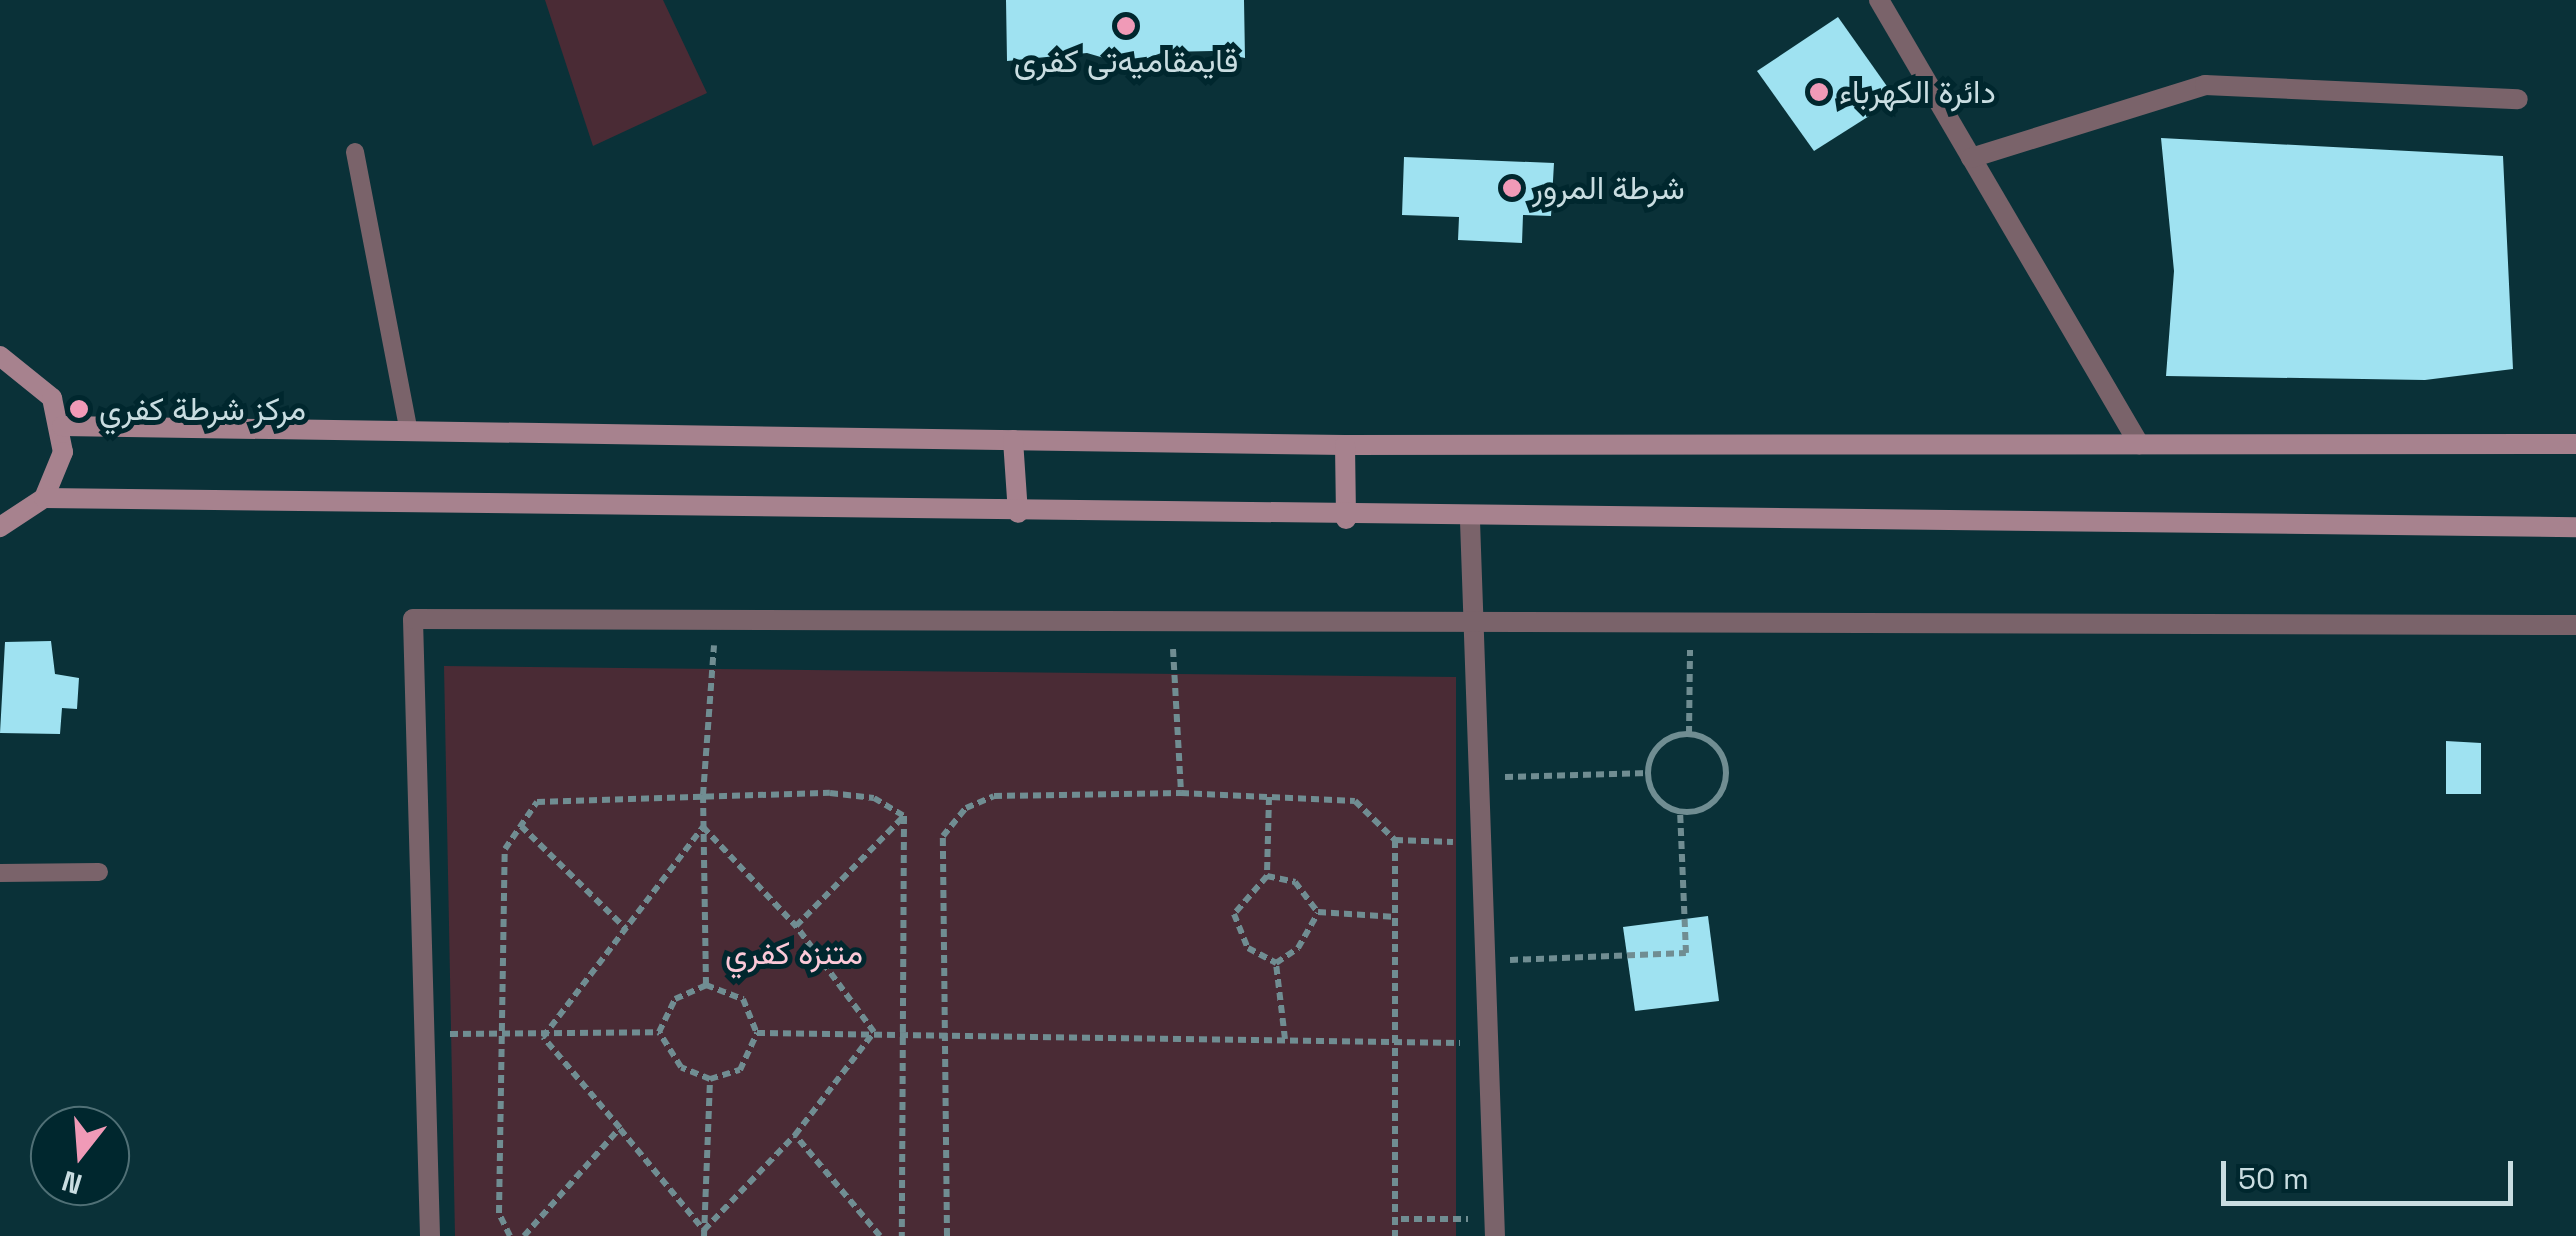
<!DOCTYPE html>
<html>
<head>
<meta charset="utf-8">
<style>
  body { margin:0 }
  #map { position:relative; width:2576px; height:1236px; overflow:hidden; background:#0a3138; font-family:"Space Grotesk",Vazirmatn,sans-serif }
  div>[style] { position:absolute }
  .green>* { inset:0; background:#4a2b35 }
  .building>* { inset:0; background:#9fe2f1 }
  .path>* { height:6px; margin-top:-3px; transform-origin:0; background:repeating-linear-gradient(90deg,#708d92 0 8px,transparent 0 13px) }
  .path>.ring { margin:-3px; padding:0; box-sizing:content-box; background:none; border:6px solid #708d92; border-radius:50% }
  .service>* { height:18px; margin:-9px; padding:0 9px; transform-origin:9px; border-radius:9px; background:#7a636a }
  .pedestrian>* { height:20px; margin:-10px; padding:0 10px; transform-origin:10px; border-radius:10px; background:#7a636a }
  .minor>* { height:20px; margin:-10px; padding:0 10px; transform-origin:10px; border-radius:10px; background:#7a636a }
  .secondary>* { height:20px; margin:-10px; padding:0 10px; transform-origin:10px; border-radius:10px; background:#a7828e }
  .dots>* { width:28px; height:28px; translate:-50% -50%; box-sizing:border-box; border:5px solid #00272e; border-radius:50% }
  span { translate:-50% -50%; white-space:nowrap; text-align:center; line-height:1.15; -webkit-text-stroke:10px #00272e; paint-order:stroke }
  .poi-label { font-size:32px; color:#c9dde1 }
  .left { translate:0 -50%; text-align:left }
  .park-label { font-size:32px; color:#fbc9d8 }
  .north { position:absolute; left:30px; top:1106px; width:100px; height:100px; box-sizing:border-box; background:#00272e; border:2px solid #507076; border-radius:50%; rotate:197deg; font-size:28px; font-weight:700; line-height:40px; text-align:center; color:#c9dde1 }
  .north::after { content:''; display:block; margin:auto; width:35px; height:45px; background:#f09ab7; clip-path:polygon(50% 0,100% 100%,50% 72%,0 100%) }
  .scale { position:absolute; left:2221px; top:1161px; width:292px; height:45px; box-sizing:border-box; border:5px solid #c9dde1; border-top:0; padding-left:12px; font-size:30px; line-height:35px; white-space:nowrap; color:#c9dde1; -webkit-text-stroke:8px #00272e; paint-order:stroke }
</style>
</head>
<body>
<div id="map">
  <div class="green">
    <i style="clip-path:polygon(545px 0,663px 0,707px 93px,593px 146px)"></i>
    <i style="clip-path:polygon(444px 666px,1456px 677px,1456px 1236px,455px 1236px)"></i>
  </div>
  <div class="building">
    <i style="clip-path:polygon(1006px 0,1244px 0,1245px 58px,1212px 51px,1164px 52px,1128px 65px,1087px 53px,1007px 61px)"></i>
    <i style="clip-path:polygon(1838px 17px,1896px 99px,1814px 151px,1757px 71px)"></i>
    <i style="clip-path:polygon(2161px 138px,2503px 156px,2513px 369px,2425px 380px,2166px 376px,2174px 271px)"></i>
    <i style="clip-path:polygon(1404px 157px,1554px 163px,1551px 216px,1523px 215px,1522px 243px,1458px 240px,1459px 217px,1402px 215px)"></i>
    <i style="clip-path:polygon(51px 641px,55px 674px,79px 678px,77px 709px,62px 708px,60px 734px,0 733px,5px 642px)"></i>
    <i style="clip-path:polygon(2446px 741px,2481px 743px,2481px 794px,2446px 794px)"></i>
    <i style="clip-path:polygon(1708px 916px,1719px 1001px,1635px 1011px,1623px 927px)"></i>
  </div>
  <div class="path">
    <i style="left:1173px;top:649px;width:144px;rotate:86.8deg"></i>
    <i style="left:1689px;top:734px;width:84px;rotate:-89.3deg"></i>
    <i class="ring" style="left:1648px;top:734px;width:72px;height:72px"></i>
    <i style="left:1505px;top:777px;width:144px;rotate:-1.6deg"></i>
    <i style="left:1269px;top:797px;width:79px;rotate:91.5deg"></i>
    <i style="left:1267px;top:876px;width:29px;rotate:12deg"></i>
    <i style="left:1295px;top:882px;width:38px;rotate:53deg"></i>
    <i style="left:1318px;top:912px;width:78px;rotate:3.7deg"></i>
    <i style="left:521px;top:826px;width:147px;rotate:44.4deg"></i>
    <i style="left:1395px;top:840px;width:58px;rotate:2deg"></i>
    <i style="left:1267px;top:876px;width:50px;rotate:131deg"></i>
    <i style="left:1234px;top:914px;width:37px;rotate:68deg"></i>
    <i style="left:1248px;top:948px;width:32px;rotate:28deg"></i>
    <i style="left:1510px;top:960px;width:176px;rotate:-2.3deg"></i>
    <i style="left:1686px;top:953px;width:143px;rotate:-92.4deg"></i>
    <i style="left:706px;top:985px;width:40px;rotate:21deg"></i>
    <i style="left:743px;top:999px;width:37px;rotate:68deg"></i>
    <i style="left:450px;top:1034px;width:209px;rotate:-0.5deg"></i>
    <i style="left:1285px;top:1039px;width:77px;rotate:-96.8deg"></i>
    <i style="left:1276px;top:963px;width:27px;rotate:-34deg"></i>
    <i style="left:1298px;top:948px;width:40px;rotate:-60.3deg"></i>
    <i style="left:710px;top:1079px;width:31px;rotate:-158deg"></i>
    <i style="left:681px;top:1067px;width:41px;rotate:-122.2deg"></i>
    <i style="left:659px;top:1032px;width:37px;rotate:-64deg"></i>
    <i style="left:675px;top:999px;width:34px;rotate:-24deg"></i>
    <i style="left:706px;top:985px;width:190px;rotate:-90.9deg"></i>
    <i style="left:703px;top:795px;width:150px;rotate:-85.8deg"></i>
    <i style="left:620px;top:1129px;width:131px;rotate:50.3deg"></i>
    <i style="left:704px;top:1230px;width:132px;rotate:-46.2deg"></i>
    <i style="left:1401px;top:1219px;width:67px"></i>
    <i style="left:510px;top:1236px;width:25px;rotate:-116deg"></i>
    <i style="left:499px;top:1213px;width:364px;rotate:-89.1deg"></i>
    <i style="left:505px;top:849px;width:57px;rotate:-55.8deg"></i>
    <i style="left:537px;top:802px;width:293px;rotate:-1.8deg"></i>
    <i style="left:830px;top:793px;width:44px;rotate:6.5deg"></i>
    <i style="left:874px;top:798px;width:35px;rotate:31deg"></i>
    <i style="left:904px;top:816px;width:420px;rotate:90.3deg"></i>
    <i style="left:524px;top:1236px;width:144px;rotate:-48.4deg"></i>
    <i style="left:620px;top:1128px;width:119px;rotate:-130.2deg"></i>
    <i style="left:543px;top:1037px;width:264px;rotate:-52.7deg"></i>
    <i style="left:703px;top:827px;width:136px;rotate:46.8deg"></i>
    <i style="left:704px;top:1236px;width:157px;rotate:-87.8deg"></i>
    <i style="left:710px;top:1079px;width:31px;rotate:-17deg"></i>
    <i style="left:740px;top:1070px;width:41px;rotate:-65.3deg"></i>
    <i style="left:757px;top:1033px;width:703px;rotate:0.81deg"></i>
    <i style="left:880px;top:1236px;width:132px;rotate:-130.1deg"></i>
    <i style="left:795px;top:1135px;width:130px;rotate:-52.5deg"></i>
    <i style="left:874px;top:1032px;width:132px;rotate:-126.3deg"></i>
    <i style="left:796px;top:926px;width:154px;rotate:-45.5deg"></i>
    <i style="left:947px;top:1236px;width:400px;rotate:-90.6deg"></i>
    <i style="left:943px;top:836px;width:36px;rotate:-51deg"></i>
    <i style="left:966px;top:808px;width:30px;rotate:-23deg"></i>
    <i style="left:994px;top:796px;width:187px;rotate:-0.9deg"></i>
    <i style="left:1181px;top:793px;width:174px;rotate:2.6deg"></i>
    <i style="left:1355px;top:801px;width:56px;rotate:44.3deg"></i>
    <i style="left:1395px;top:840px;width:396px;rotate:90deg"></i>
  </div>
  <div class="service">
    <i style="left:355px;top:152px;width:285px;rotate:79.1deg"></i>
    <i style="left:0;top:873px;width:99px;rotate:-0.6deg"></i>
  </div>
  <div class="pedestrian">
    <i style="left:1470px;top:521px;width:715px;rotate:88deg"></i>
    <i style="left:430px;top:1236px;width:617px;rotate:-91.58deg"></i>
    <i style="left:413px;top:619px;width:2163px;rotate:0.16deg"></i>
  </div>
  <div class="minor">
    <i style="left:1879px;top:0;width:515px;rotate:59.65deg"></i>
    <i style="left:1971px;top:158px;width:245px;rotate:-17.3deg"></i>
    <i style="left:2205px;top:85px;width:313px;rotate:2.6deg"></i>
  </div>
  <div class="secondary">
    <i style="left:0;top:356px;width:67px;rotate:38.9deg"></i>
    <i style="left:52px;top:398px;width:55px;rotate:78.5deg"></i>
    <i style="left:63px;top:452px;width:50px;rotate:112.4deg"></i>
    <i style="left:44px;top:498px;width:53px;rotate:146.6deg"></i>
    <i style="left:62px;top:426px;width:1283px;rotate:0.85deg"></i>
    <i style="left:1345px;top:445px;width:1231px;rotate:-0.05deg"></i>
    <i style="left:1013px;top:440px;width:73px;rotate:86.1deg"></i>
    <i style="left:1345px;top:445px;width:74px;rotate:89.2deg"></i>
    <i style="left:44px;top:498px;width:2532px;rotate:0.66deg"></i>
  </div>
  <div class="dots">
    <i style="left:1126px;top:26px;background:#f09ab7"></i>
    <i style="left:1819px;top:92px;background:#f09ab7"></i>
    <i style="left:1512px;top:188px;background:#f09ab7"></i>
    <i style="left:79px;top:409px;background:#f09ab7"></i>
  </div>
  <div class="poi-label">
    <span style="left:1126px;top:61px">قایمقامیەتی کفری</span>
    <span class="left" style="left:1839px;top:92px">دائرة الكهرباء</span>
    <span class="left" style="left:1532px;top:188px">شرطة المرور</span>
    <span class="left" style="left:99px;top:409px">مركز شرطة كفري</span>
  </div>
  <div class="park-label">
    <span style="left:794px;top:953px">متنزه كفري</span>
  </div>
  <div class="north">N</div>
  <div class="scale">50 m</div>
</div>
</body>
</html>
